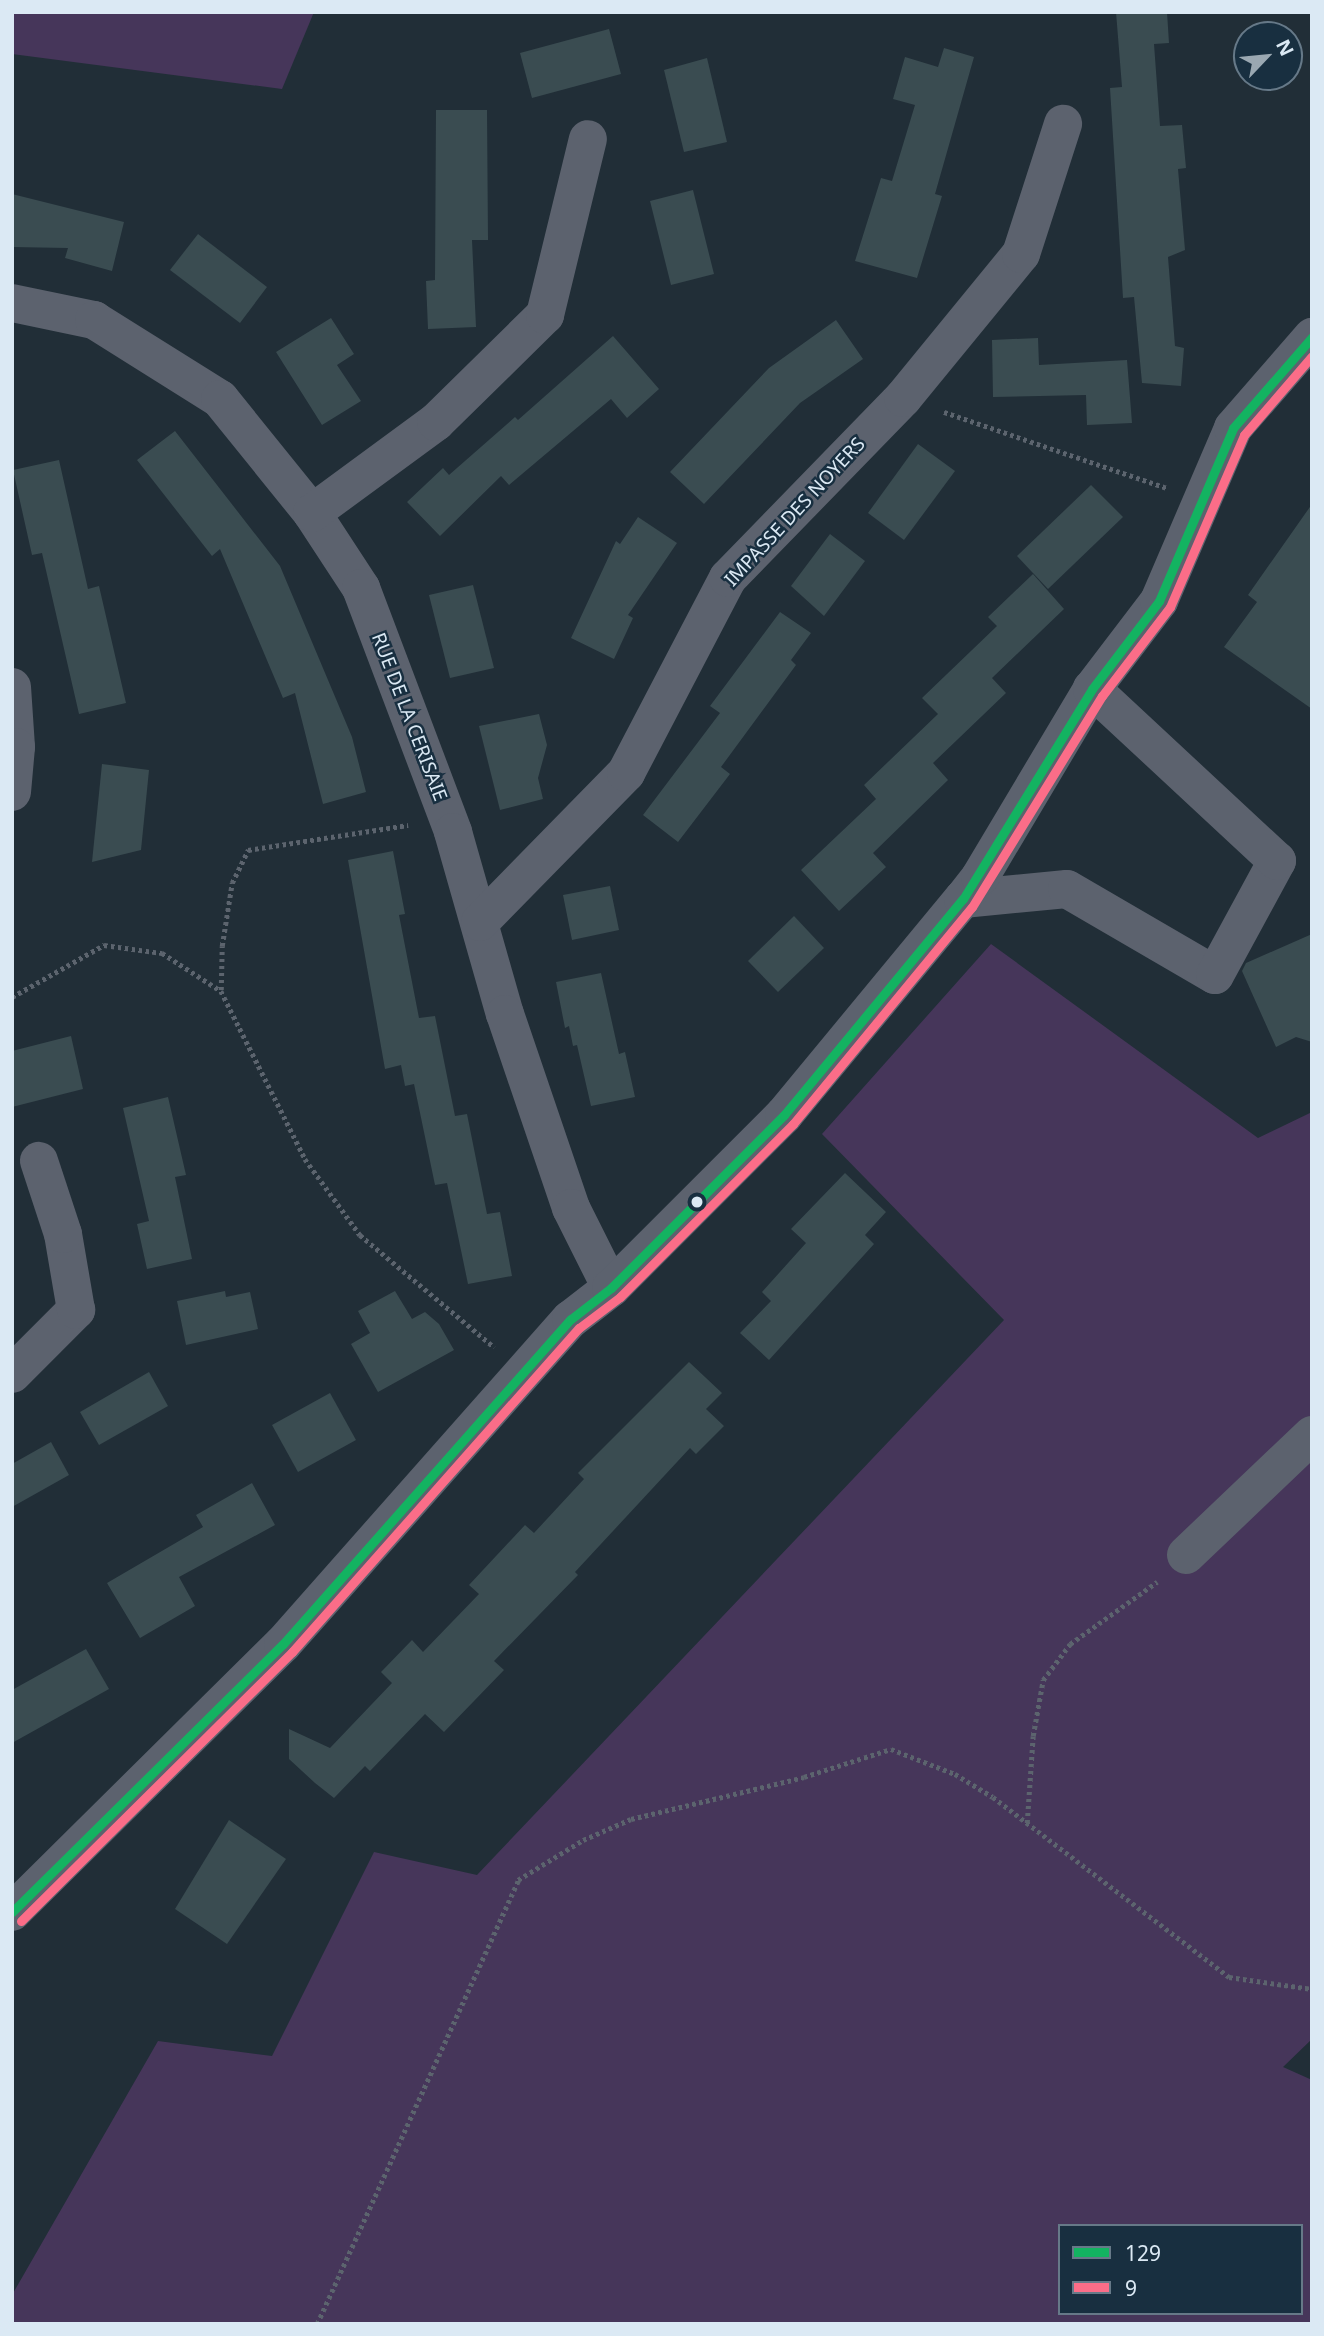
<!DOCTYPE html>
<html>
<head>
<meta charset="utf-8">
<style>
  body { margin:0 }
  #map { position:relative; width:1324px; height:2336px; overflow:hidden; background:#212e37; font-family:"Noto Sans",sans-serif }
  div>[style] { position:absolute }
  .green>* { inset:0; background:#46365a }
  .building>* { inset:0; background:#3a4c51 }
  .path>* { height:4.5px; margin-top:-2.25px; transform-origin:0; background:repeating-linear-gradient(90deg,#5c646e 0 3.5px,transparent 0 7px) }
  .minor>* { height:38px; margin:-19px; padding:0 19px; transform-origin:19px; border-radius:19px; background:#5c626e }
  .bus-1>* { height:9px; margin:-4.5px; padding:0 4.5px; transform-origin:4.5px; border-radius:4.5px; background:#13b361 }
  .bus-2>* { height:9px; margin:-4.5px; padding:0 4.5px; transform-origin:4.5px; border-radius:4.5px; background:#fb6d88 }
  .dots>* { width:19px; height:19px; translate:-50% -50%; box-sizing:border-box; border:4px solid #182f40; border-radius:50% }
  span { translate:-50% -50%; white-space:nowrap; text-align:center; line-height:1.15; -webkit-text-stroke:5px #182f40; paint-order:stroke }
  .street-label { font-size:19px; color:#dbe9f4 }
  .frame { position:absolute; inset:0; border:14px solid #dbe9f4; pointer-events:none }
  .legend { position:absolute; left:1058px; top:2224px; width:245px; height:91px; box-sizing:border-box; background:#182f40; border:2px solid #667988; margin:0; padding:9px 12px; list-style:none; font-size:21px; color:#dbe9f4 }
  .legend li { display:flex; align-items:center; gap:14px; height:35px }
  .legend b { width:35px; border:2px solid #667988 }
  .north { position:absolute; left:1233px; top:21px; width:70px; height:70px; box-sizing:border-box; background:#182f40; border:2px solid #667988; border-radius:50%; rotate:64deg; font-size:19px; font-weight:700; line-height:28px; text-align:center; color:#dbe9f4 }
  .north::after { content:''; display:block; margin:auto; width:24px; height:32px; background:#9aa8b2; clip-path:polygon(50% 0,100% 100%,50% 72%,0 100%) }
</style>
</head>
<body>
<div id="map">
  <div class="green">
    <i style="clip-path:polygon(12px 12px,314px 12px,282px 89px,12px 54px)"></i>
    <i style="clip-path:polygon(evenodd,991px 944px,1258px 1138px,1312px 1112px,1312px 2039px,1283px 2067px,1312px 2080px,1312px 2324px,12px 2324px,12px 2295px,158px 2041px,272px 2056px,374px 1852px,477px 1875px,1004px 1320px,822px 1134px,991px 944px,1060px 2226px,1301px 2226px,1301px 2313px,1060px 2313px,1060px 2226px)"></i>
  </div>
  <div class="building">
    <i style="clip-path:polygon(1116px 12px,1167px 12px,1169px 43px,1154px 44px,1160px 126px,1182px 125px,1186px 168px,1178px 169px,1185px 250px,1168px 257px,1175px 346px,1184px 348px,1181px 386px,1142px 383px,1134px 297px,1123px 298px,1110px 88px,1122px 87px)"></i>
    <i style="clip-path:polygon(609px 29px,621px 74px,532px 98px,520px 53px)"></i>
    <i style="clip-path:polygon(944px 48px,974px 57px,935px 194px,942px 196px,917px 278px,855px 261px,881px 178px,892px 181px,915px 105px,893px 99px,905px 57px,938px 67px)"></i>
    <i style="clip-path:polygon(707px 58px,727px 142px,684px 152px,664px 70px)"></i>
    <i style="clip-path:polygon(436px 110px,487px 110px,488px 240px,472px 240px,476px 327px,428px 329px,426px 281px,435px 280px)"></i>
    <i style="clip-path:polygon(693px 190px,714px 274px,671px 285px,650px 201px)"></i>
    <i style="clip-path:polygon(12px 194px,124px 222px,112px 271px,65px 258px,68px 248px,12px 247px)"></i>
    <i style="clip-path:polygon(198px 234px,267px 287px,240px 323px,170px 270px)"></i>
    <i style="clip-path:polygon(331px 318px,354px 354px,337px 365px,361px 401px,322px 425px,276px 352px)"></i>
    <i style="clip-path:polygon(836px 320px,863px 359px,800px 403px,704px 504px,670px 472px,769px 368px)"></i>
    <i style="clip-path:polygon(613px 336px,659px 389px,627px 418px,611px 399px,509px 485px,501px 476px,440px 536px,407px 502px,443px 468px,449px 475px,515px 417px,518px 420px)"></i>
    <i style="clip-path:polygon(1038px 338px,1039px 365px,1127px 360px,1132px 423px,1087px 425px,1086px 395px,993px 397px,992px 340px)"></i>
    <i style="clip-path:polygon(175px 431px,280px 566px,352px 737px,366px 792px,323px 804px,295px 693px,283px 698px,220px 549px,212px 556px,137px 460px)"></i>
    <i style="clip-path:polygon(918px 444px,955px 471px,904px 540px,868px 513px)"></i>
    <i style="clip-path:polygon(59px 460px,88px 589px,99px 586px,126px 703px,79px 714px,42px 553px,32px 555px,13px 470px)"></i>
    <i style="clip-path:polygon(1091px 485px,1123px 517px,1048px 589px,1017px 556px)"></i>
    <i style="clip-path:polygon(1312px 504px,1312px 709px,1224px 647px,1257px 602px,1248px 595px)"></i>
    <i style="clip-path:polygon(638px 517px,677px 543px,628px 615px,633px 618px,614px 659px,571px 638px,616px 541px,620px 544px)"></i>
    <i style="clip-path:polygon(830px 534px,865px 561px,824px 616px,791px 586px)"></i>
    <i style="clip-path:polygon(1033px 574px,1064px 609px,992px 678px,1006px 693px,933px 763px,948px 780px,873px 853px,886px 867px,839px 911px,801px 870px,876px 799px,864px 785px,938px 714px,922px 698px,997px 626px,988px 617px)"></i>
    <i style="clip-path:polygon(473px 585px,494px 668px,450px 678px,429px 595px)"></i>
    <i style="clip-path:polygon(780px 612px,811px 633px,791px 660px,796px 665px,721px 767px,730px 774px,678px 842px,643px 815px,720px 713px,710px 706px)"></i>
    <i style="clip-path:polygon(539px 714px,547px 745px,538px 778px,543px 799px,500px 810px,479px 726px)"></i>
    <i style="clip-path:polygon(102px 764px,149px 770px,141px 850px,92px 862px)"></i>
    <i style="clip-path:polygon(393px 851px,405px 914px,399px 915px,419px 1018px,435px 1016px,455px 1116px,467px 1114px,487px 1214px,500px 1212px,512px 1276px,468px 1284px,447px 1183px,435px 1185px,414px 1084px,405px 1086px,401px 1065px,385px 1069px,348px 860px)"></i>
    <i style="clip-path:polygon(610px 886px,619px 930px,572px 940px,563px 895px)"></i>
    <i style="clip-path:polygon(794px 916px,824px 948px,778px 992px,748px 961px)"></i>
    <i style="clip-path:polygon(1312px 934px,1312px 1042px,1296px 1037px,1276px 1047px,1242px 971px,1246px 963px)"></i>
    <i style="clip-path:polygon(601px 973px,619px 1054px,625px 1052px,635px 1097px,591px 1106px,577px 1045px,573px 1046px,569px 1026px,565px 1028px,556px 982px)"></i>
    <i style="clip-path:polygon(71px 1036px,83px 1089px,12px 1107px,12px 1051px)"></i>
    <i style="clip-path:polygon(168px 1097px,186px 1175px,175px 1177px,192px 1259px,147px 1269px,137px 1224px,149px 1221px,123px 1108px)"></i>
    <i style="clip-path:polygon(845px 1173px,886px 1212px,865px 1235px,874px 1244px,769px 1360px,740px 1333px,771px 1301px,762px 1292px,806px 1243px,791px 1229px)"></i>
    <i style="clip-path:polygon(225px 1291px,226px 1297px,250px 1292px,258px 1329px,186px 1345px,177px 1301px)"></i>
    <i style="clip-path:polygon(395px 1291px,412px 1319px,425px 1312px,439px 1324px,454px 1350px,378px 1392px,351px 1344px,370px 1333px,358px 1311px)"></i>
    <i style="clip-path:polygon(689px 1362px,722px 1393px,706px 1409px,724px 1426px,696px 1454px,690px 1448px,575px 1572px,578px 1575px,494px 1661px,504px 1670px,444px 1732px,425px 1714px,370px 1771px,365px 1766px,334px 1798px,315px 1783px,289px 1759px,289px 1729px,330px 1748px,392px 1683px,381px 1672px,412px 1640px,423px 1652px,479px 1594px,469px 1585px,525px 1525px,534px 1533px,584px 1479px,578px 1473px)"></i>
    <i style="clip-path:polygon(149px 1372px,168px 1406px,99px 1445px,80px 1412px)"></i>
    <i style="clip-path:polygon(330px 1393px,356px 1440px,298px 1472px,272px 1425px)"></i>
    <i style="clip-path:polygon(51px 1442px,69px 1475px,12px 1507px,12px 1464px)"></i>
    <i style="clip-path:polygon(252px 1483px,275px 1525px,179px 1577px,195px 1606px,140px 1638px,107px 1583px,203px 1527px,196px 1515px)"></i>
    <i style="clip-path:polygon(86px 1649px,109px 1689px,12px 1743px,12px 1690px)"></i>
    <i style="clip-path:polygon(229px 1820px,286px 1859px,227px 1944px,175px 1909px)"></i>
  </div>
  <div class="path">
    <i style="left:944px;top:412px;width:236px;rotate:18.8deg"></i>
    <i style="left:221px;top:990px;width:44px;rotate:-88.7deg"></i>
    <i style="left:222px;top:946px;width:64px;rotate:-81deg"></i>
    <i style="left:232px;top:883px;width:37px;rotate:-64deg"></i>
    <i style="left:248px;top:850px;width:162px;rotate:-8.9deg"></i>
    <i style="left:12px;top:997px;width:106px;rotate:-29.5deg"></i>
    <i style="left:104px;top:945px;width:59px;rotate:7.9deg"></i>
    <i style="left:162px;top:953px;width:70px;rotate:32.8deg"></i>
    <i style="left:221px;top:991px;width:188px;rotate:63.4deg"></i>
    <i style="left:305px;top:1159px;width:94px;rotate:54.1deg"></i>
    <i style="left:360px;top:1235px;width:175px;rotate:39.9deg"></i>
    <i style="left:1027px;top:1823px;width:87px;rotate:-86.1deg"></i>
    <i style="left:1033px;top:1736px;width:57px;rotate:-79.9deg"></i>
    <i style="left:1043px;top:1680px;width:45px;rotate:-53.1deg"></i>
    <i style="left:1070px;top:1644px;width:107px;rotate:-35.5deg"></i>
    <i style="left:317px;top:2324px;width:487px;rotate:-65.6deg"></i>
    <i style="left:518px;top:1880px;width:76px;rotate:-31.6deg"></i>
    <i style="left:583px;top:1840px;width:52px;rotate:-23.6deg"></i>
    <i style="left:631px;top:1819px;width:178px;rotate:-13.6deg"></i>
    <i style="left:804px;top:1777px;width:91px;rotate:-17.8deg"></i>
    <i style="left:891px;top:1749px;width:69px;rotate:21.3deg"></i>
    <i style="left:955px;top:1774px;width:44px;rotate:31.2deg"></i>
    <i style="left:993px;top:1797px;width:297px;rotate:37.3deg"></i>
    <i style="left:1229px;top:1977px;width:84px;rotate:8.2deg"></i>
  </div>
  <div class="minor">
    <i style="left:12px;top:303px;width:84px;rotate:11.7deg"></i>
    <i style="left:94px;top:320px;width:149px;rotate:32.1deg"></i>
    <i style="left:220px;top:399px;width:146px;rotate:51.1deg"></i>
    <i style="left:312px;top:513px;width:90px;rotate:56.8deg"></i>
    <i style="left:361px;top:588px;width:261px;rotate:69.3deg"></i>
    <i style="left:453px;top:832px;width:189px;rotate:74.1deg"></i>
    <i style="left:505px;top:1014px;width:205px;rotate:71.2deg"></i>
    <i style="left:571px;top:1208px;width:89px;rotate:63.4deg"></i>
    <i style="left:312px;top:513px;width:154px;rotate:-36.3deg"></i>
    <i style="left:436px;top:422px;width:153px;rotate:-44.5deg"></i>
    <i style="left:545px;top:315px;width:181px;rotate:-76.3deg"></i>
    <i style="left:12px;top:687px;width:60px;rotate:86.2deg"></i>
    <i style="left:16px;top:747px;width:45px;rotate:95.1deg"></i>
    <i style="left:963px;top:899px;width:104px;rotate:-5.5deg"></i>
    <i style="left:1067px;top:889px;width:171px;rotate:30.2deg"></i>
    <i style="left:1215px;top:975px;width:130px;rotate:-61.5deg"></i>
    <i style="left:1277px;top:861px;width:253px;rotate:-137.1deg"></i>
    <i style="left:480px;top:922px;width:209px;rotate:-45.6deg"></i>
    <i style="left:626px;top:773px;width:220px;rotate:-62.4deg"></i>
    <i style="left:728px;top:578px;width:251px;rotate:-45.8deg"></i>
    <i style="left:903px;top:398px;width:186px;rotate:-50.7deg"></i>
    <i style="left:1021px;top:254px;width:137px;rotate:-72.1deg"></i>
    <i style="left:12px;top:1374px;width:91px;rotate:-45deg"></i>
    <i style="left:76px;top:1310px;width:77px;rotate:-99.7deg"></i>
    <i style="left:63px;top:1234px;width:77px;rotate:-108.2deg"></i>
    <i style="left:1186px;top:1555px;width:174px;rotate:-43.6deg"></i>
    <i style="left:12px;top:1912px;width:381px;rotate:-44.7deg"></i>
    <i style="left:283px;top:1644px;width:434px;rotate:-48.5deg"></i>
    <i style="left:571px;top:1319px;width:51px;rotate:-37.8deg"></i>
    <i style="left:611px;top:1288px;width:245px;rotate:-45deg"></i>
    <i style="left:784px;top:1115px;width:281px;rotate:-50.4deg"></i>
    <i style="left:963px;top:899px;width:28px;rotate:-52deg"></i>
    <i style="left:980px;top:877px;width:219px;rotate:-59.2deg"></i>
    <i style="left:1092px;top:689px;width:111px;rotate:-52.7deg"></i>
    <i style="left:1159px;top:601px;width:188px;rotate:-66.8deg"></i>
    <i style="left:1233px;top:428px;width:121px;rotate:-49deg"></i>
  </div>
  <div class="bus-1">
    <i style="left:12px;top:1912px;width:381px;rotate:-44.7deg"></i>
    <i style="left:283px;top:1644px;width:434px;rotate:-48.5deg"></i>
    <i style="left:571px;top:1319px;width:51px;rotate:-37.8deg"></i>
    <i style="left:611px;top:1288px;width:245px;rotate:-45deg"></i>
    <i style="left:784px;top:1115px;width:281px;rotate:-50.4deg"></i>
    <i style="left:963px;top:899px;width:246px;rotate:-58.4deg"></i>
    <i style="left:1092px;top:689px;width:111px;rotate:-52.7deg"></i>
    <i style="left:1159px;top:601px;width:188px;rotate:-66.8deg"></i>
    <i style="left:1233px;top:428px;width:121px;rotate:-49deg"></i>
  </div>
  <div class="bus-2">
    <i style="left:21px;top:1921px;width:382px;rotate:-44.8deg"></i>
    <i style="left:292px;top:1652px;width:433px;rotate:-48.5deg"></i>
    <i style="left:579px;top:1328px;width:51px;rotate:-37.1deg"></i>
    <i style="left:620px;top:1297px;width:245px;rotate:-45deg"></i>
    <i style="left:793px;top:1124px;width:281px;rotate:-50.5deg"></i>
    <i style="left:972px;top:907px;width:248px;rotate:-58.4deg"></i>
    <i style="left:1102px;top:696px;width:112px;rotate:-52.6deg"></i>
    <i style="left:1170px;top:607px;width:187px;rotate:-66.7deg"></i>
    <i style="left:1244px;top:435px;width:104px;rotate:-49.3deg"></i>
  </div>
  <div class="dots">
    <i style="left:697px;top:1202px;background:#dbe9f4"></i>
  </div>
  <div class="street-label">
    <span style="left:795px;top:512px;rotate:-47deg">IMPASSE DES NOYERS</span>
    <span style="left:409px;top:717px;rotate:69deg">RUE DE LA CERISAIE</span>
  </div>
  <div class="frame"></div>
  <ul class="legend">
  <li><b style="height:9px;background:#13b361"></b>129</li>
  <li><b style="height:9px;background:#fb6d88"></b>9</li>
  </ul>
  <div class="north">N</div>
</div>
</body>
</html>
